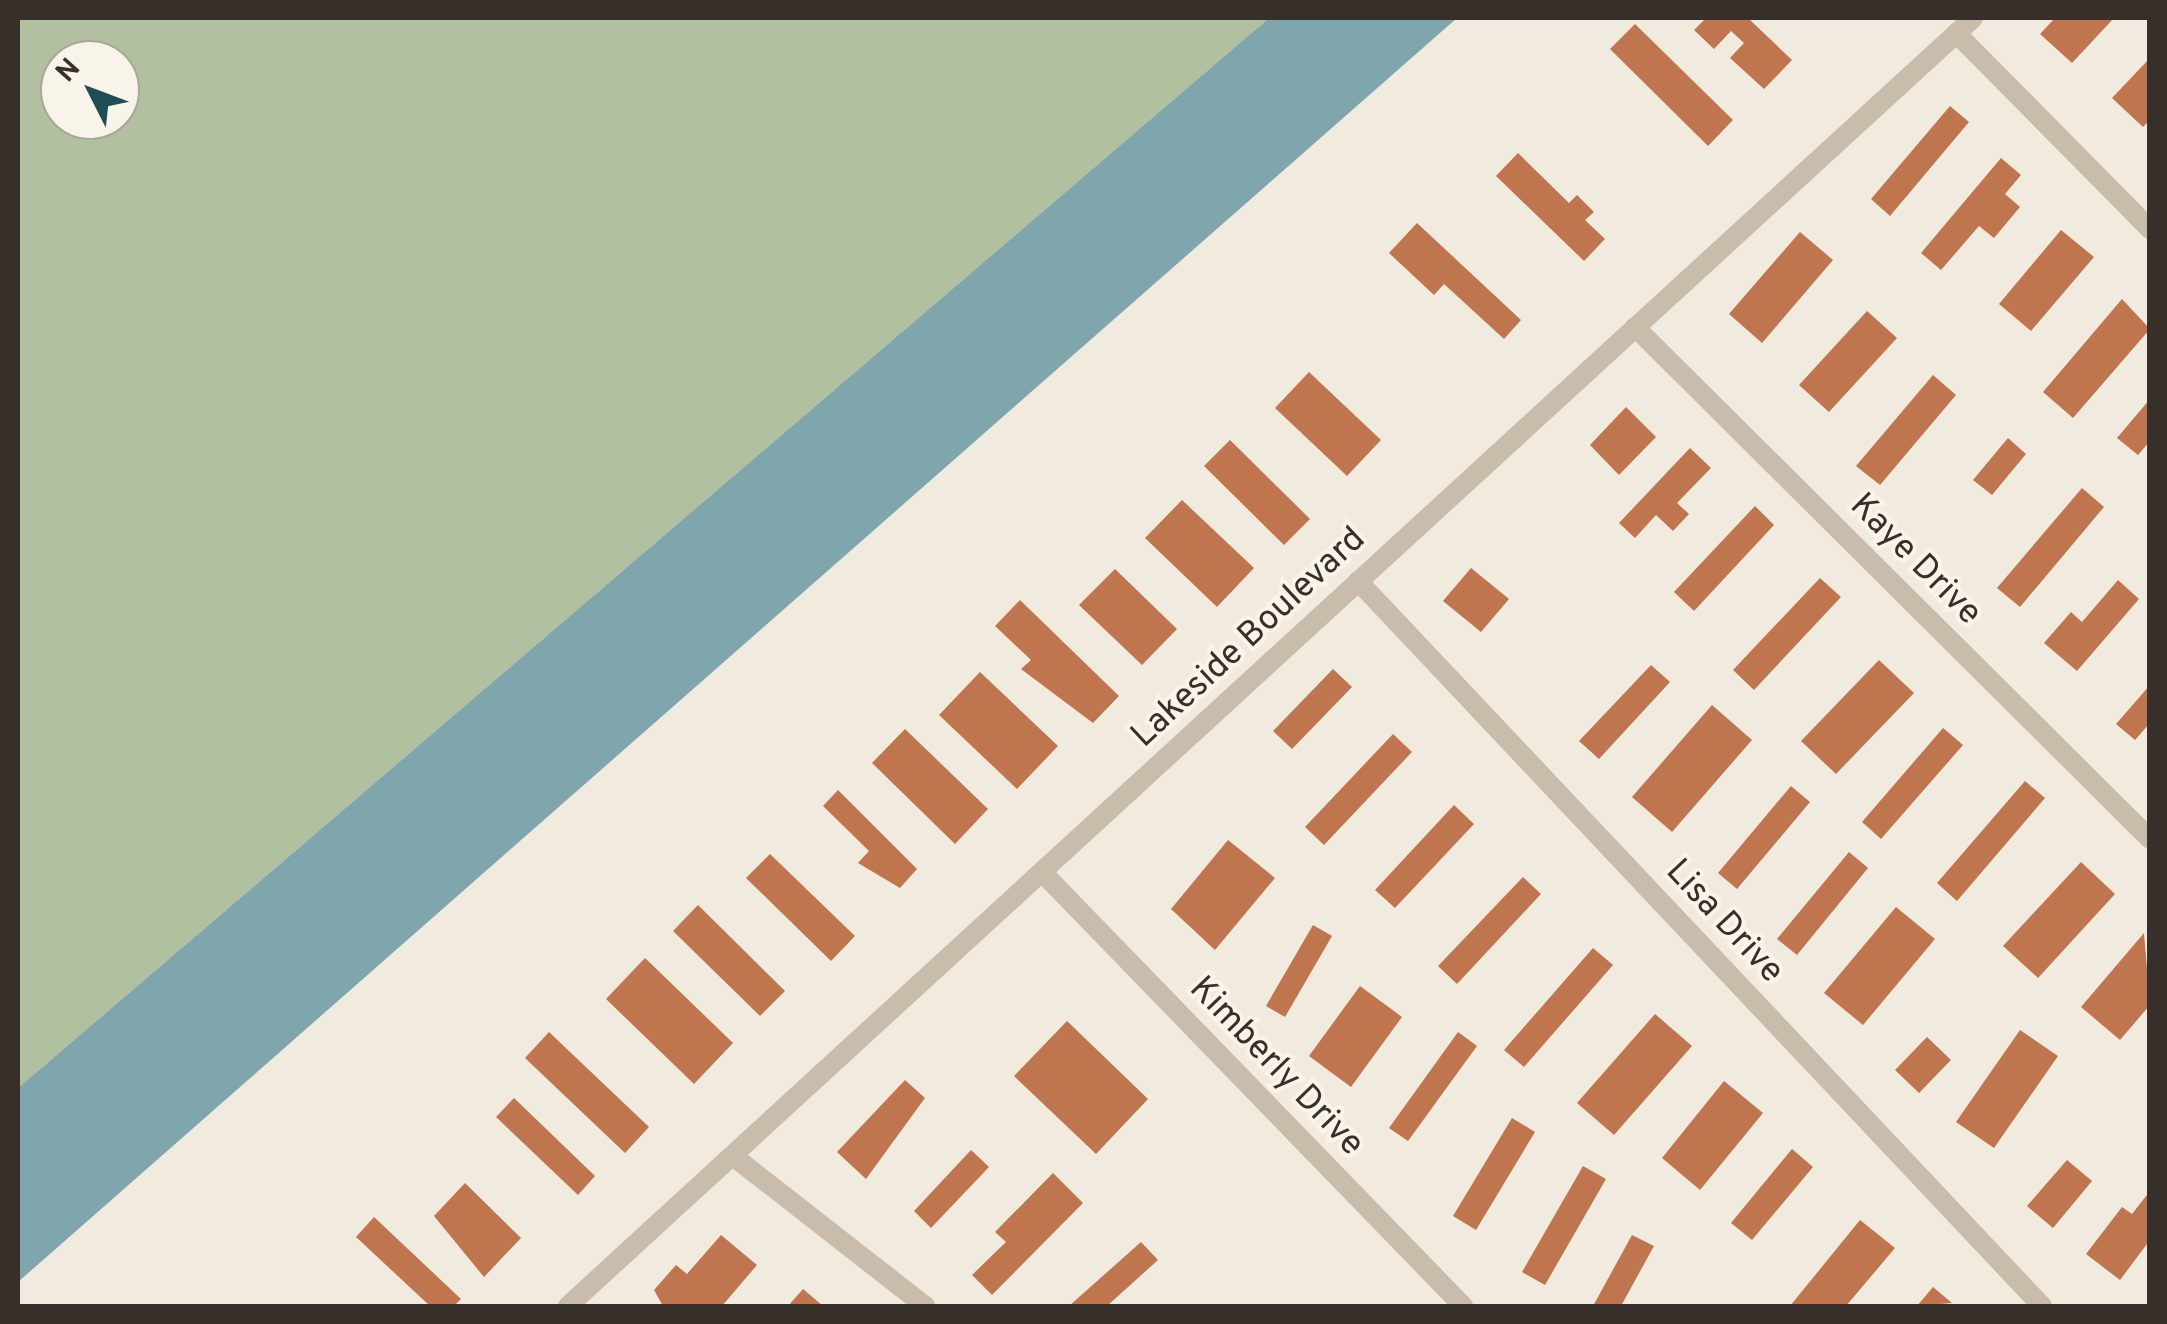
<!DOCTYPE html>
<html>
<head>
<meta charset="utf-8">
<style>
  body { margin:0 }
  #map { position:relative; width:2167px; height:1324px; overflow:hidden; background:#f1eade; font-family:Overpass,sans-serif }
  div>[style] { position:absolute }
  .green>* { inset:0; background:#b1c09f }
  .water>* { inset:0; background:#7fa6ad }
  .building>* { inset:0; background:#bf754e }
  .service>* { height:20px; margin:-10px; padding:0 10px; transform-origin:10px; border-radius:10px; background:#c9bcaa }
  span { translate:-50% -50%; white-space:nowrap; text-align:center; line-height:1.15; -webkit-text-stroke:8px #f9f4ea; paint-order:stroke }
  .street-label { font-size:35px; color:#372f2a }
  .frame { position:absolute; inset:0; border:20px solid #372f2a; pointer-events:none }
  .north { position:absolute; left:40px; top:40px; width:100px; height:100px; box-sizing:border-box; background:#f9f4ea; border:2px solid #aba59d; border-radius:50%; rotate:312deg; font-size:28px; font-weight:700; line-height:40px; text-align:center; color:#372f2a }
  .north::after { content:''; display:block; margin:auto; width:35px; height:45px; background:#214d56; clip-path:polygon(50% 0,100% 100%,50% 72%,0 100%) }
</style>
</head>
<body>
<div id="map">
  <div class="green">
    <i style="clip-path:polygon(evenodd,18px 18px,1269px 18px,18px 1088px,18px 18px,60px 60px,120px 60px,120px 120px,60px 120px,60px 60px)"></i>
  </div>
  <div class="water">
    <i style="clip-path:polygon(1269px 18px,1457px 18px,18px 1282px,18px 1088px)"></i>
  </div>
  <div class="building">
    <i style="clip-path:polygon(1706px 18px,1748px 18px,1792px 60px,1764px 89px,1730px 58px,1744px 43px,1731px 31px,1714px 49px,1694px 30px)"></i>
    <i style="clip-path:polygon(2055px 18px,2114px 18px,2072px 63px,2040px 34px)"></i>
    <i style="clip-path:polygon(1635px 24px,1733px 120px,1708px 146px,1610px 49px)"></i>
    <i style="clip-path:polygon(2150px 58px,2150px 120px,2143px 127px,2112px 98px)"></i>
    <i style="clip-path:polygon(1950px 106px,1969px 122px,1890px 216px,1871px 199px)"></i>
    <i style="clip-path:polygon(1518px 153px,1569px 203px,1577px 195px,1594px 212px,1585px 220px,1605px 239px,1584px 261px,1496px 176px)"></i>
    <i style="clip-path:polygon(2001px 158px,2021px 175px,2005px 194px,2020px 207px,1994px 238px,1979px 226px,1941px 270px,1921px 253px)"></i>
    <i style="clip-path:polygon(1417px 223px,1521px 320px,1504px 339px,1444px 284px,1434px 295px,1389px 253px)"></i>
    <i style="clip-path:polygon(2061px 230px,2094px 257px,2031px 331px,1999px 304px)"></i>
    <i style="clip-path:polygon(1800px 232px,1833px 260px,1762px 343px,1729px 314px)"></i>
    <i style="clip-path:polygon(2122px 299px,2150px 329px,2073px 418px,2043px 392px)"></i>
    <i style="clip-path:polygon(1867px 311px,1897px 338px,1829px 412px,1799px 385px)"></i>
    <i style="clip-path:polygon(1309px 372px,1381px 440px,1347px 476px,1275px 408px)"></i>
    <i style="clip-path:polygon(1933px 375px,1956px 395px,1880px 485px,1856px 466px)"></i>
    <i style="clip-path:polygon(2150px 399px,2150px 441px,2138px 455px,2117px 438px)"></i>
    <i style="clip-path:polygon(1626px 407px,1656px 437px,1619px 475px,1590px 445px)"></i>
    <i style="clip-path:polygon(2008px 438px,2026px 454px,1992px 495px,1973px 480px)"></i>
    <i style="clip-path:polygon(1230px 440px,1310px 519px,1284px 545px,1204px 466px)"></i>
    <i style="clip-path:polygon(1690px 448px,1711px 468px,1677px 503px,1689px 514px,1673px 531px,1656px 515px,1635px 538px,1619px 523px)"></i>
    <i style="clip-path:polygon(2082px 488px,2104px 507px,2020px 607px,1997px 588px)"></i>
    <i style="clip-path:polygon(1182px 500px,1254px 568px,1217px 607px,1145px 538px)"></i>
    <i style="clip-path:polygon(1755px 506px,1774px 525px,1694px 611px,1674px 592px)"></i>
    <i style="clip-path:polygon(1471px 568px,1509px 599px,1481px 632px,1443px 601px)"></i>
    <i style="clip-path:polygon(1115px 569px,1177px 629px,1142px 665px,1079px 605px)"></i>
    <i style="clip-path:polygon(1820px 578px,1841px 597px,1754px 690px,1733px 670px)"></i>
    <i style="clip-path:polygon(2118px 580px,2139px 599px,2077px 671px,2044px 643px,2071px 612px,2082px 622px)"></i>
    <i style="clip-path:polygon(1020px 600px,1119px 696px,1093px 723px,1021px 669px,1031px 660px,995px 626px)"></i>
    <i style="clip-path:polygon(1879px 660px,1914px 693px,1836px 774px,1801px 741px)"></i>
    <i style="clip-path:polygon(1651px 665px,1670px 682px,1599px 759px,1579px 741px)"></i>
    <i style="clip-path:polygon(1333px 669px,1352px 687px,1292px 749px,1273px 731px)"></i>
    <i style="clip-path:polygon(980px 672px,1058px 746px,1017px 789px,939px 715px)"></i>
    <i style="clip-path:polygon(2150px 685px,2150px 723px,2135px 740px,2116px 724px)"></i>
    <i style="clip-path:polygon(1712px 705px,1752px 740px,1672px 832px,1632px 797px)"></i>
    <i style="clip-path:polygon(1943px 728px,1963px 745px,1881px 839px,1862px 822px)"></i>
    <i style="clip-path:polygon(905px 729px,988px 809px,955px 844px,872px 763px)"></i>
    <i style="clip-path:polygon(1393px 734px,1412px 752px,1324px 845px,1305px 827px)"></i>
    <i style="clip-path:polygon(2025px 781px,2045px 798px,1957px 901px,1937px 883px)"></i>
    <i style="clip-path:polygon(1791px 786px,1810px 802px,1737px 889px,1718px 873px)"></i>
    <i style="clip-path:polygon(838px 790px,917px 869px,900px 888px,858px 863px,869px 851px,823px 806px)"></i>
    <i style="clip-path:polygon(1454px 805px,1474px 824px,1395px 908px,1375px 890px)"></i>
    <i style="clip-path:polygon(1228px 840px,1275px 878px,1215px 950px,1171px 909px)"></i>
    <i style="clip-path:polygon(1849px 852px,1868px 868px,1797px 955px,1777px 939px)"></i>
    <i style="clip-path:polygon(770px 854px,855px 936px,831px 961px,746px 878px)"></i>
    <i style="clip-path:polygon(2081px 862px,2115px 894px,2038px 978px,2003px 946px)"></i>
    <i style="clip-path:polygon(1523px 877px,1541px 894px,1457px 984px,1438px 966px)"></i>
    <i style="clip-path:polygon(698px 905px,785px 991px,760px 1016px,673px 931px)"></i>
    <i style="clip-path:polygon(1896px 907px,1935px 939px,1863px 1025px,1824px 993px)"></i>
    <i style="clip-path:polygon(1313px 925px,1332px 936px,1285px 1017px,1266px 1006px)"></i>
    <i style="clip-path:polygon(2144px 933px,2150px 1005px,2120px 1040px,2081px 1007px)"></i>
    <i style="clip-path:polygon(1593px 948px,1613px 965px,1524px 1067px,1504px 1050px)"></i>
    <i style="clip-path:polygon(645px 958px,733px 1043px,694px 1084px,606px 999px)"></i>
    <i style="clip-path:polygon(1360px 986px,1402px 1017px,1351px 1087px,1309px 1056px)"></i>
    <i style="clip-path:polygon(1655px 1014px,1692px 1046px,1614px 1135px,1577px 1103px)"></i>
    <i style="clip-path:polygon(1067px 1021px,1148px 1099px,1096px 1154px,1014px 1076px)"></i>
    <i style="clip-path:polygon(2020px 1030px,2058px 1056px,1994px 1148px,1956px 1122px)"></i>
    <i style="clip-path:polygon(549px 1032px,649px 1127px,625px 1153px,525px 1058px)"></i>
    <i style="clip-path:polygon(1458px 1032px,1477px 1046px,1408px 1141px,1389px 1128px)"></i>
    <i style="clip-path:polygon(1927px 1037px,1951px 1060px,1919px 1093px,1895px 1070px)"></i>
    <i style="clip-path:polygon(905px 1080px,925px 1098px,866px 1179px,837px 1152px)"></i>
    <i style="clip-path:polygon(1724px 1081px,1763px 1113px,1700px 1190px,1662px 1158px)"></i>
    <i style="clip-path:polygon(514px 1098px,595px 1176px,578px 1195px,496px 1117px)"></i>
    <i style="clip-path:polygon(1512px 1118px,1535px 1132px,1476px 1230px,1453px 1216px)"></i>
    <i style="clip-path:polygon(1792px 1149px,1813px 1167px,1752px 1240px,1731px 1223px)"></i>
    <i style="clip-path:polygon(971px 1150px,989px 1167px,931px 1228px,914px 1211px)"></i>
    <i style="clip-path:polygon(2067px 1160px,2092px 1181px,2053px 1228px,2027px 1206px)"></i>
    <i style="clip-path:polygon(1583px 1166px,1606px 1179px,1545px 1285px,1522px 1272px)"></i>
    <i style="clip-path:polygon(1053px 1173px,1083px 1203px,992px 1295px,972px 1275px,1006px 1242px,995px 1232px)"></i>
    <i style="clip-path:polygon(465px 1183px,521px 1238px,484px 1277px,434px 1216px)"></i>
    <i style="clip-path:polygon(2150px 1191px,2150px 1240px,2120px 1280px,2086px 1254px,2122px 1207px,2132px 1214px)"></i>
    <i style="clip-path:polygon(374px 1217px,461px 1299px,454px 1306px,430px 1306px,356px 1237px)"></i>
    <i style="clip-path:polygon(1860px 1220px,1895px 1248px,1846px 1306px,1790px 1306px)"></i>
    <i style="clip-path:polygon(721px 1235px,757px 1265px,722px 1306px,663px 1306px,654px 1290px,676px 1265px,687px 1274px)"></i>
    <i style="clip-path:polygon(1632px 1235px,1654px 1246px,1621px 1306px,1593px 1306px)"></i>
    <i style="clip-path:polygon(1141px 1242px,1158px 1260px,1107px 1306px,1069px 1306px)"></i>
    <i style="clip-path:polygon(1933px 1287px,1952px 1303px,1917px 1306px)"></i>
    <i style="clip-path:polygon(803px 1289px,823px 1306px,788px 1306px)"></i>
  </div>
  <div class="service">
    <i style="left:1956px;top:33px;width:276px;rotate:45.3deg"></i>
    <i style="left:1635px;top:327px;width:726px;rotate:44.83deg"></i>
    <i style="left:1358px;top:581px;width:997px;rotate:46.67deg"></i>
    <i style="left:1042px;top:872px;width:605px;rotate:45.87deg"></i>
    <i style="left:733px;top:1156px;width:244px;rotate:38deg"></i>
    <i style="left:568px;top:1306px;width:1906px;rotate:-42.51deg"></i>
  </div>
  <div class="street-label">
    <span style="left:1915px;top:560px;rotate:45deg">Kaye Drive</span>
    <span style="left:1249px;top:638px;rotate:-43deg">Lakeside Boulevard</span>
    <span style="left:1724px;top:922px;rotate:47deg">Lisa Drive</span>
    <span style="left:1276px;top:1067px;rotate:46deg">Kimberly Drive</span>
  </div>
  <div class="frame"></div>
  <div class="north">N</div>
</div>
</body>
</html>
